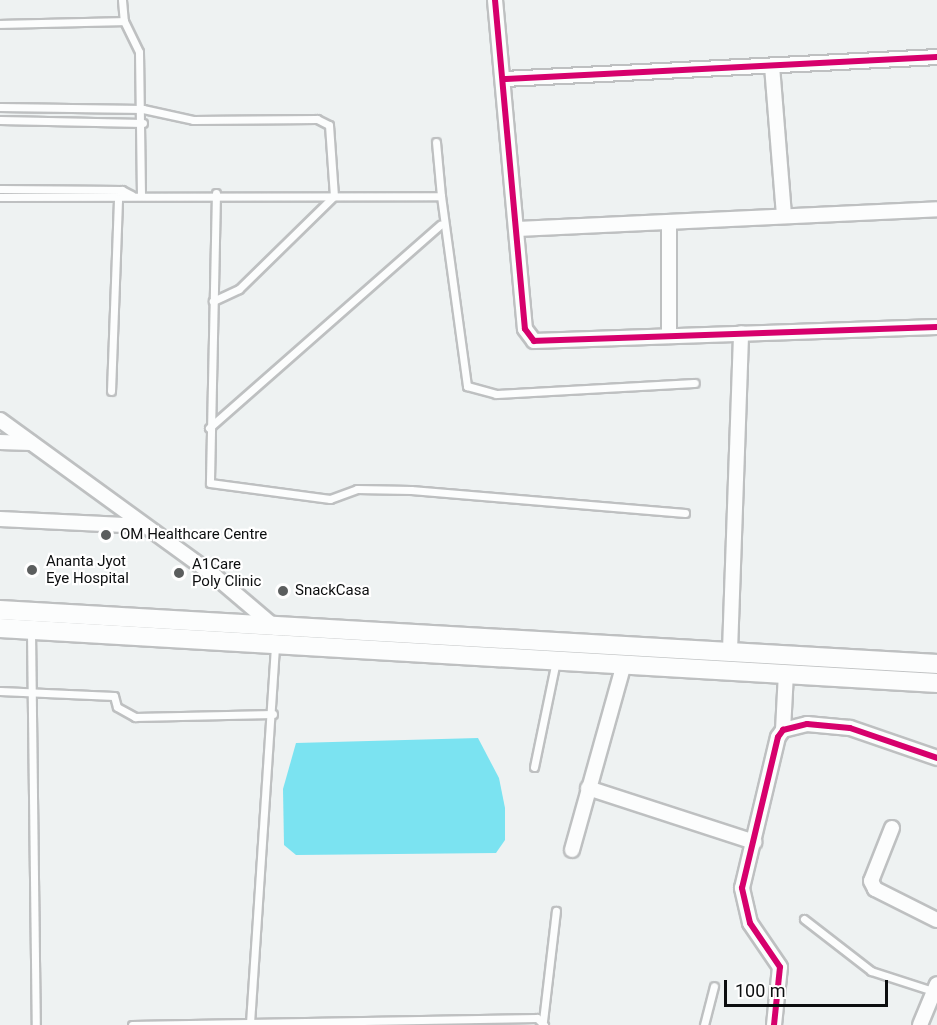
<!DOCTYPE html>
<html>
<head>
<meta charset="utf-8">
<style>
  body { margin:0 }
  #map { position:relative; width:937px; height:1025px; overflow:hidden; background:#eef2f2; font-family:Roboto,sans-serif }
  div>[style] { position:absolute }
  .water>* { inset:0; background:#7be3f1 }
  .roads { filter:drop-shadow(2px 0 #bec0c1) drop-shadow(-2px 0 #bec0c1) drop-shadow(0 2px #bec0c1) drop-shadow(0 -2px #bec0c1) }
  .service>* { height:7px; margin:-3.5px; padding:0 3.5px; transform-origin:3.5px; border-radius:3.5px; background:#fcfdfd }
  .minor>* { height:14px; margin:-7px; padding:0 7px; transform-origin:7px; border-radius:7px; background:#fcfdfd }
  .secondary>* { height:18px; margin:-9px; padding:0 9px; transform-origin:9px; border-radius:9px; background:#fcfdfd }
  .cycleway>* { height:6px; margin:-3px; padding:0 3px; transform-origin:3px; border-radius:3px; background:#d6006c }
  .dots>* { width:16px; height:16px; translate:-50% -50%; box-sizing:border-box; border:3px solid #fff; border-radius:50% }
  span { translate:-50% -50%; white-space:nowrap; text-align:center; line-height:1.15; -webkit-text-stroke:4.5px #fff; paint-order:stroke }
  .poi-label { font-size:15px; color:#0c0e0f }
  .left { translate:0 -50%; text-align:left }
  .scale { position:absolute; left:724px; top:980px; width:164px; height:27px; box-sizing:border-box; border:3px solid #0c0e0f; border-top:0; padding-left:8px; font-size:18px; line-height:21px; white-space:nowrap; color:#0c0e0f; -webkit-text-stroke:4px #fff; paint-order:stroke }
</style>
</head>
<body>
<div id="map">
  <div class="water">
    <i style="clip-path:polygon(478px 738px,499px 778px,505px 808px,505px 840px,496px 853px,296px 855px,284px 845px,283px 789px,296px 743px)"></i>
  </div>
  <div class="roads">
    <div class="service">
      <i style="left:122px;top:0;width:21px;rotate:85deg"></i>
      <i style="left:124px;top:21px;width:34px;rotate:64deg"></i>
      <i style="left:139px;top:52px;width:142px;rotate:89.2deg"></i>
      <i style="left:0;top:24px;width:124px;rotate:-1.4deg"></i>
      <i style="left:0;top:107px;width:143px;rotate:0.8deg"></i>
      <i style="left:143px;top:109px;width:51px;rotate:12.4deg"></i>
      <i style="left:193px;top:120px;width:124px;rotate:-0.5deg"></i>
      <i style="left:317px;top:119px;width:13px;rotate:27deg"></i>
      <i style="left:329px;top:125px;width:71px;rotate:86deg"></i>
      <i style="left:334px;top:196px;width:133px;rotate:135.6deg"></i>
      <i style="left:239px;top:289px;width:29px;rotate:155deg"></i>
      <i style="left:0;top:120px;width:143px;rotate:1.2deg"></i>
      <i style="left:436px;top:142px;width:54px;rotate:84.7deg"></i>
      <i style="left:0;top:189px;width:122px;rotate:0.5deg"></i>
      <i style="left:122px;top:190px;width:11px;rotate:27deg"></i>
      <i style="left:216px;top:193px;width:290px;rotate:91.2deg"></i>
      <i style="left:210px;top:483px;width:121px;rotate:7.6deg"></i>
      <i style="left:330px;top:499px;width:29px;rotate:-20deg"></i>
      <i style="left:357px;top:489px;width:54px;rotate:1.1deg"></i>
      <i style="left:411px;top:490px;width:275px;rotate:4.8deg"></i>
      <i style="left:0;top:197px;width:441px;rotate:-0.1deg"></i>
      <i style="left:441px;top:196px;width:192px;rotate:82.2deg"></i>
      <i style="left:467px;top:386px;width:30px;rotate:15deg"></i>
      <i style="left:496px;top:394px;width:199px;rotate:-3.2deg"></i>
      <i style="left:111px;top:391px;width:193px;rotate:-87.9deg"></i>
      <i style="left:209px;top:428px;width:308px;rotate:-41.3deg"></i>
      <i style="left:31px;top:632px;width:393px;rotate:89.3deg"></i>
      <i style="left:0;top:691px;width:114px;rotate:2.5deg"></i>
      <i style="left:114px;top:696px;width:11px;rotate:75deg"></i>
      <i style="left:117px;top:707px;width:21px;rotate:29deg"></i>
      <i style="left:135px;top:717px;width:138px;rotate:-1.2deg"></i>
      <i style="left:534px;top:767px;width:108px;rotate:-78.3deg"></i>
      <i style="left:804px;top:919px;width:85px;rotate:37.8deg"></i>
      <i style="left:871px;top:971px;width:65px;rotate:17.9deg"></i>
      <i style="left:543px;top:1021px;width:111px;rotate:-83.3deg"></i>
      <i style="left:250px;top:1023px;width:378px;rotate:-86.2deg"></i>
      <i style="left:132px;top:1025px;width:405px;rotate:-1deg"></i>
      <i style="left:537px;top:1018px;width:10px;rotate:45deg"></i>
      <i style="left:704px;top:1025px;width:40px;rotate:-75.6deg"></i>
    </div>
    <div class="minor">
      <i style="left:495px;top:0;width:330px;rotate:84.8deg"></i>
      <i style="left:525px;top:329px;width:15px;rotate:53deg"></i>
      <i style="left:534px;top:341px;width:403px;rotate:-2deg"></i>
      <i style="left:772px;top:66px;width:150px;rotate:85.4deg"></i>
      <i style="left:504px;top:79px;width:434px;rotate:-2.9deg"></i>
      <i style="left:669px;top:222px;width:114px;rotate:90deg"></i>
      <i style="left:519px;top:229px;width:418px;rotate:-2.7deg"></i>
      <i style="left:0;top:420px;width:267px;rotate:36deg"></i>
      <i style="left:216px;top:577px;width:79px;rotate:40.4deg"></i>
      <i style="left:0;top:442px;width:31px;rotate:2deg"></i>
      <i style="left:0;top:519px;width:145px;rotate:2.8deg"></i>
      <i style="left:730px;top:651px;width:318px;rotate:-88deg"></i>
      <i style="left:783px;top:730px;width:57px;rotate:-87deg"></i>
      <i style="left:588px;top:788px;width:175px;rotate:18deg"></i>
      <i style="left:892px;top:828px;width:57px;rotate:111.6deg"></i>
      <i style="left:871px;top:881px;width:9px;rotate:63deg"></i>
      <i style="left:875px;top:889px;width:69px;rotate:26.6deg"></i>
      <i style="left:572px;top:850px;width:193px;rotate:-74.4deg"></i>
      <i style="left:774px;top:1025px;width:58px;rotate:-84.1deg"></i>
      <i style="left:780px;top:967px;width:53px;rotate:-124.3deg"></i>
      <i style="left:750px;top:923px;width:36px;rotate:-103deg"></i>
      <i style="left:742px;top:888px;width:155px;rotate:-76.6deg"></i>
      <i style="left:778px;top:737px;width:9px;rotate:-54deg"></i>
      <i style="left:783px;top:730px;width:25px;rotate:-14deg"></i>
      <i style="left:807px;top:724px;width:43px;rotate:5.3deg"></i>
      <i style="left:850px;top:728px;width:92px;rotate:19deg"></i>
      <i style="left:920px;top:1025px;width:44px;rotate:-67.5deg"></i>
    </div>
    <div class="secondary">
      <i style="left:0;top:610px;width:939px;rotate:3.3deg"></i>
      <i style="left:0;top:628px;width:939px;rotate:3.36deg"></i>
    </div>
  </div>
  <div class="cycleway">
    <i style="left:495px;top:0;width:330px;rotate:84.8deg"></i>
    <i style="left:525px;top:329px;width:15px;rotate:53deg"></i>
    <i style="left:534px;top:341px;width:403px;rotate:-2deg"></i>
    <i style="left:504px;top:79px;width:434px;rotate:-2.9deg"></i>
    <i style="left:774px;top:1025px;width:58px;rotate:-84.1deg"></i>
    <i style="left:780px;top:967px;width:53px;rotate:-124.3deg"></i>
    <i style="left:750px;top:923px;width:36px;rotate:-103deg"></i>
    <i style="left:742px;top:888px;width:155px;rotate:-76.6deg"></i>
    <i style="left:778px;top:737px;width:9px;rotate:-54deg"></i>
    <i style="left:783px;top:730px;width:25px;rotate:-14deg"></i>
    <i style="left:807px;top:724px;width:43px;rotate:5.3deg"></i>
    <i style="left:850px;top:728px;width:92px;rotate:19deg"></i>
  </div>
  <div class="dots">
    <i style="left:106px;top:535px;background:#5b5e5e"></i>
    <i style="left:32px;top:570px;background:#5b5e5e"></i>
    <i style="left:179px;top:573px;background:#5b5e5e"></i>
    <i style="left:283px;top:591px;background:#5b5e5e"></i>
  </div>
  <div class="poi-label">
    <span class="left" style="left:120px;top:535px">OM Healthcare Centre</span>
    <span class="left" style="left:46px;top:570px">Ananta Jyot<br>Eye Hospital</span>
    <span class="left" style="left:192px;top:573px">A1Care<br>Poly Clinic</span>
    <span class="left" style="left:295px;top:591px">SnackCasa</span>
  </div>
  <div class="scale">100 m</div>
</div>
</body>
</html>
